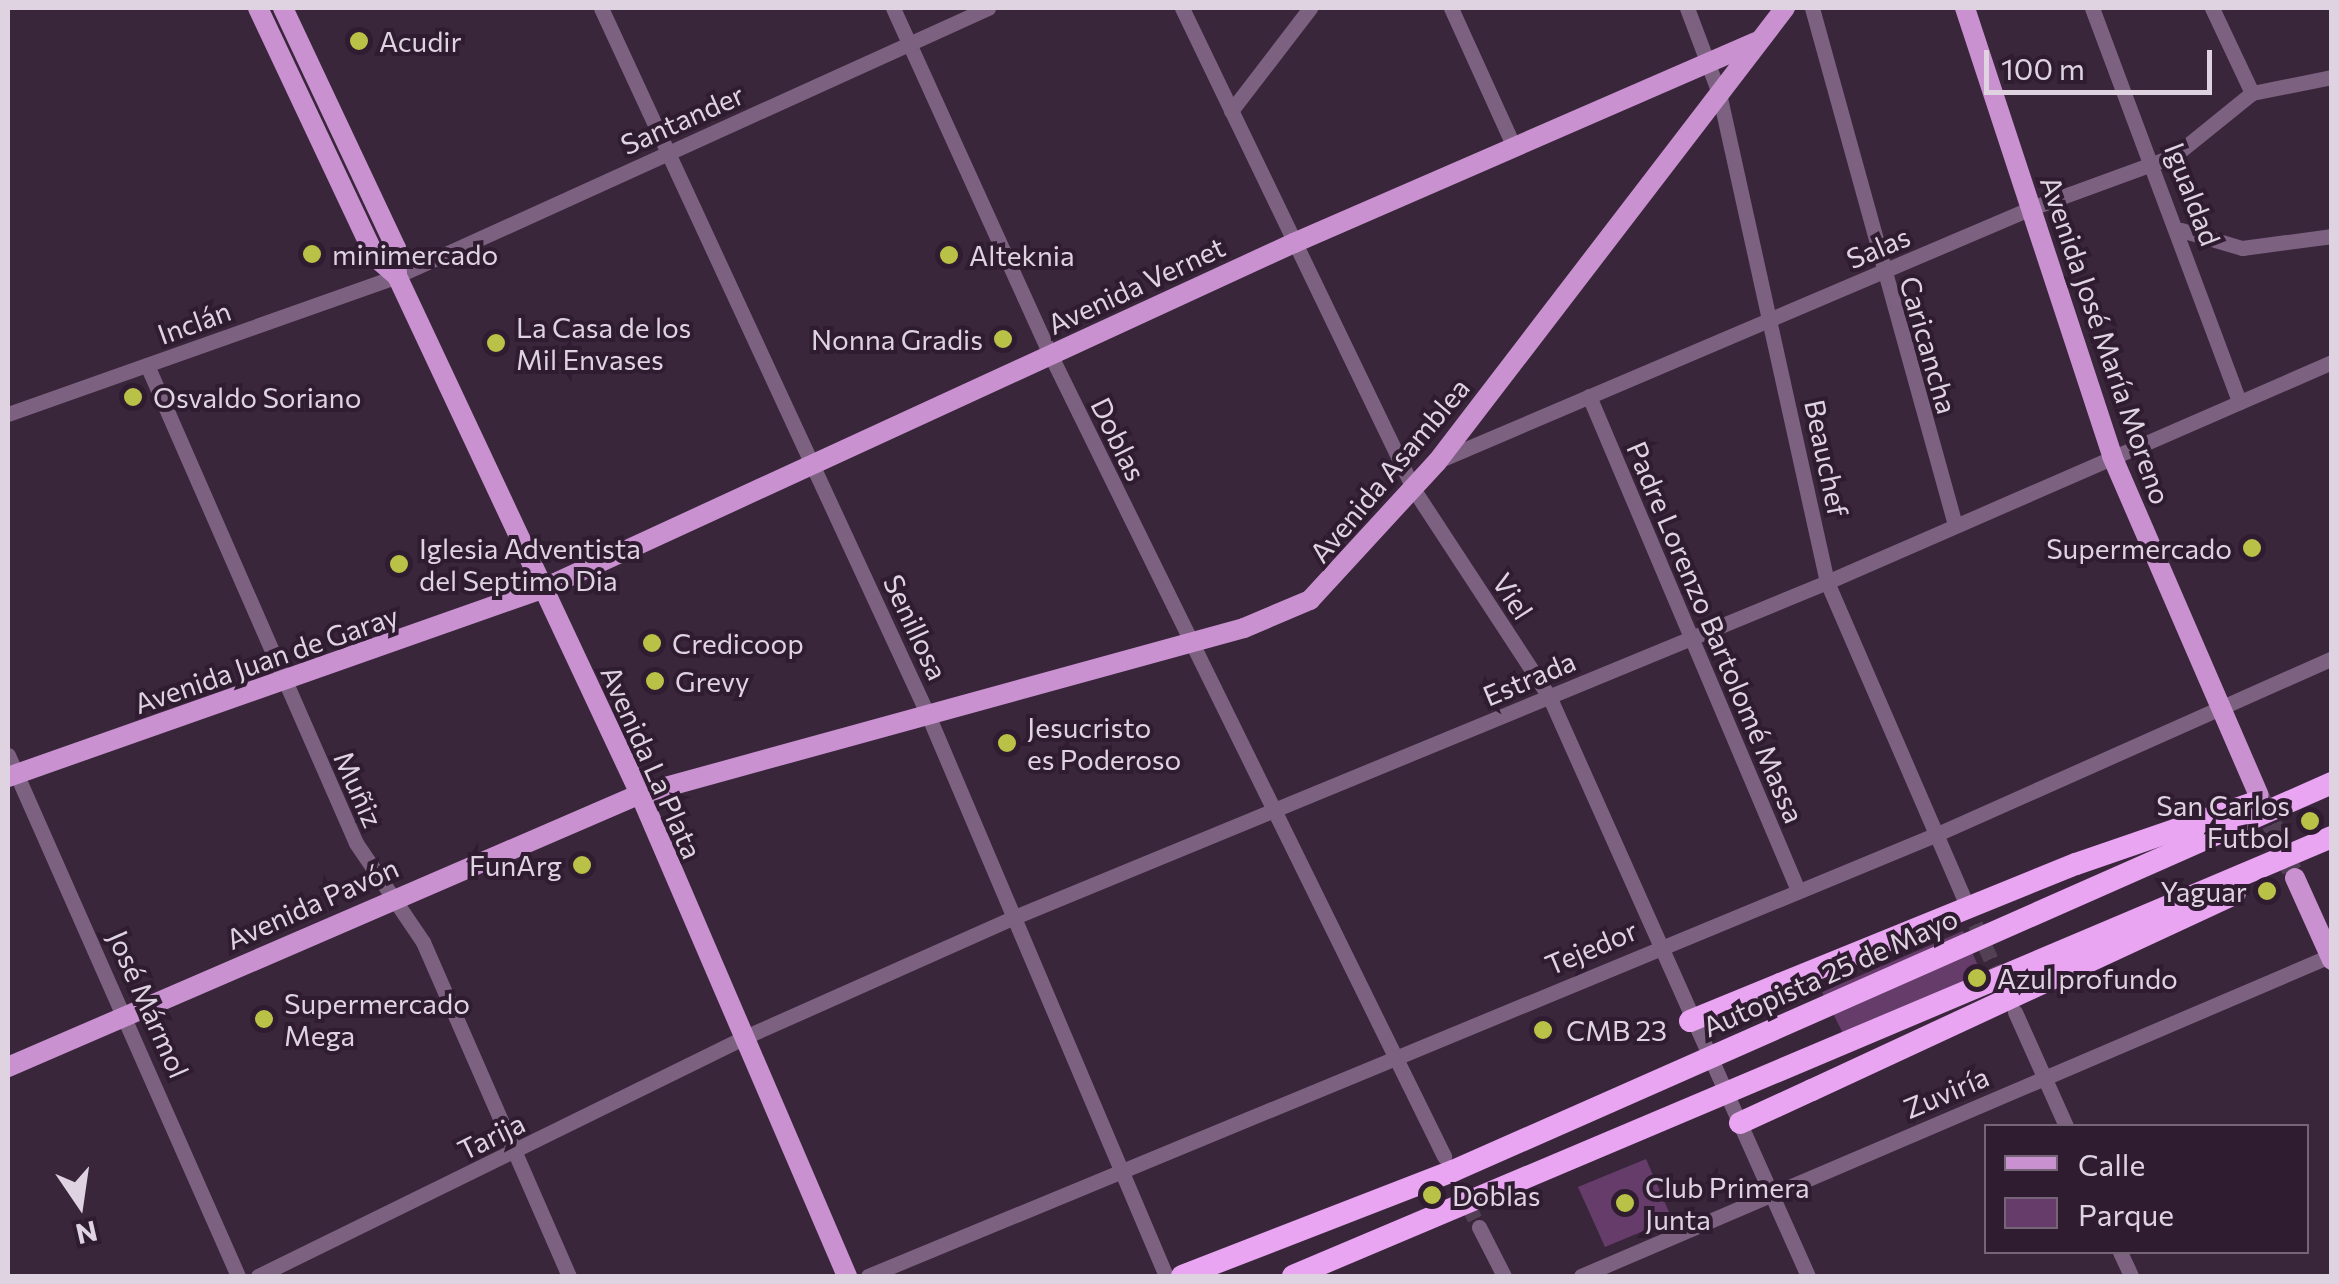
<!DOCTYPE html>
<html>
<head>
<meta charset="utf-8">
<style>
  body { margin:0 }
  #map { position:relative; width:2339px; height:1284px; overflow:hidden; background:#39263b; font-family:Commissioner,sans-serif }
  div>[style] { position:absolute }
  .green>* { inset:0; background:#663c6b }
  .minor-tunnel>* { height:15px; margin-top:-7.5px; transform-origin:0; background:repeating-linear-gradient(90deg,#524054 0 15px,transparent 0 23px) }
  .major-tunnel>* { height:20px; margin-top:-10px; transform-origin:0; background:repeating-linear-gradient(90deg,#524054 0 20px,transparent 0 30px) }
  .minor>* { height:15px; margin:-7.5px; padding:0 7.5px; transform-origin:7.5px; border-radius:7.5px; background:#7c6180 }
  .major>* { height:20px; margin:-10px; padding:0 10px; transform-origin:10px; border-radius:10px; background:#ca91d1 }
  .highway>* { height:22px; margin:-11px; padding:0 11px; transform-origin:11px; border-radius:11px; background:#e9a4f2 }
  .highway-bridge>* { height:22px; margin:-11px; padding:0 11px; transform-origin:11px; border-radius:11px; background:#e9a4f2 }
  .dots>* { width:28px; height:28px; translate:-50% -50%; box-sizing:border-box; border:5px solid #2f1c31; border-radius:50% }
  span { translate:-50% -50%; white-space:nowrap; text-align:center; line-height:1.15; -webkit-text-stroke:8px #2f1c31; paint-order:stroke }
  .poi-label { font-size:28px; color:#dfd3e1 }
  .left { translate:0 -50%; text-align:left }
  .right { translate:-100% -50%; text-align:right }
  .street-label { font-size:28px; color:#dfd3e1 }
  .frame { position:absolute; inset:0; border:10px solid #dfd3e1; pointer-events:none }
  .legend { position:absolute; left:1984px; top:1124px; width:325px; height:130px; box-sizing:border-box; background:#2f1c31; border:2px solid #756577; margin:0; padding:12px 18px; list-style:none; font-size:30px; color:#dfd3e1 }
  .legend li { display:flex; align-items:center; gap:20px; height:50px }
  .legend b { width:50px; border:2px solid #756577 }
  .north { position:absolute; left:30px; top:1154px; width:100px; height:100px; -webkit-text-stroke:8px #2f1c31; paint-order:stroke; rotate:167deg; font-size:28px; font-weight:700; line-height:40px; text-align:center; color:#dfd3e1 }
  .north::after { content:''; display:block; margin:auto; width:35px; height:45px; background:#dfd3e1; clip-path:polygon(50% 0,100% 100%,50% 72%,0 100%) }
  .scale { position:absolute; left:1984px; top:50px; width:228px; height:45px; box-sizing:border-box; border:5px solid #dfd3e1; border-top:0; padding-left:12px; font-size:30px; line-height:35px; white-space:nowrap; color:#dfd3e1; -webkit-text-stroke:8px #2f1c31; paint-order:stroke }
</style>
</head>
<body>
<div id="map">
  <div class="green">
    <i style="clip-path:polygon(1963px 931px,1989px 991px,1852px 1051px,1822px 992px)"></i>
    <i style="clip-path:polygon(1646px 1159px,1672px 1219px,1605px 1247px,1578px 1187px)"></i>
  </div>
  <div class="minor-tunnel">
    <i style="left:1966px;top:903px;width:91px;rotate:66deg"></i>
    <i style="left:1448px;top:1164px;width:70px;rotate:63.8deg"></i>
  </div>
  <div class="major-tunnel">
    <i style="left:2260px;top:797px;width:88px;rotate:66.6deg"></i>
  </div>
  <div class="minor">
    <i style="left:601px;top:8px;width:779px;rotate:65.18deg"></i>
    <i style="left:928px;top:715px;width:609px;rotate:67.01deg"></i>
    <i style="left:893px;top:8px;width:380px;rotate:65.6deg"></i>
    <i style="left:1050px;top:354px;width:894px;rotate:63.84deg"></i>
    <i style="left:1182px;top:8px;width:535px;rotate:64.3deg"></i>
    <i style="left:1414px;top:490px;width:246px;rotate:56.8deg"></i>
    <i style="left:1549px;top:696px;width:635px;rotate:65.94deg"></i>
    <i style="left:1451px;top:8px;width:153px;rotate:65.6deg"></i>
    <i style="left:1687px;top:8px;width:91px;rotate:69.4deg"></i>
    <i style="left:1719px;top:93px;width:501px;rotate:77.55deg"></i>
    <i style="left:1827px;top:582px;width:350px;rotate:66.6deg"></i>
    <i style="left:1812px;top:8px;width:532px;rotate:74.53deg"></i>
    <i style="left:2092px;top:8px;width:421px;rotate:69.5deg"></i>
    <i style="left:2212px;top:8px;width:94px;rotate:64.8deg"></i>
    <i style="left:1231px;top:111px;width:130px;rotate:-52.5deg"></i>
    <i style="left:2181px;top:230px;width:64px;rotate:16.4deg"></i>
    <i style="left:2242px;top:248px;width:91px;rotate:-7.6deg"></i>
    <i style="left:147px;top:365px;width:522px;rotate:66.38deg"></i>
    <i style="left:356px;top:843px;width:120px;rotate:55.9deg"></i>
    <i style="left:423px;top:942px;width:365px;rotate:66.4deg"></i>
    <i style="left:1589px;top:396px;width:534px;rotate:67.08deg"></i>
    <i style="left:8px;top:414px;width:413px;rotate:-19.5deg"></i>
    <i style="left:397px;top:276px;width:649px;rotate:-24.39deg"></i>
    <i style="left:1440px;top:460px;width:640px;rotate:-23.08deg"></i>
    <i style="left:2029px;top:209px;width:154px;rotate:-20.1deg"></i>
    <i style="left:2174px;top:156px;width:100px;rotate:-38.9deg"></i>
    <i style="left:2252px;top:93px;width:82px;rotate:-11.3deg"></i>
    <i style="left:8px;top:755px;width:570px;rotate:66.18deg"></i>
    <i style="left:2015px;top:1012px;width:125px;rotate:65.9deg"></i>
    <i style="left:1479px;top:1227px;width:55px;rotate:63deg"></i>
    <i style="left:2120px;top:1252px;width:26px;rotate:65deg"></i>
    <i style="left:258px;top:1276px;width:542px;rotate:-26.14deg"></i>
    <i style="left:745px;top:1037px;width:292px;rotate:-24deg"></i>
    <i style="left:1012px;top:918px;width:882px;rotate:-22.4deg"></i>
    <i style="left:1827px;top:582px;width:551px;rotate:-23.54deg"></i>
    <i style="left:868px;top:1276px;width:1155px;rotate:-22.46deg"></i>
    <i style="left:1935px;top:835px;width:435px;rotate:-24deg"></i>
    <i style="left:1581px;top:1276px;width:817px;rotate:-23.14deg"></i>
  </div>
  <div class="major">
    <i style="left:258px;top:8px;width:275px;rotate:64.8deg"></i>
    <i style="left:375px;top:257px;width:29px;rotate:41deg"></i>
    <i style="left:283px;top:8px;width:265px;rotate:64.8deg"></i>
    <i style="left:396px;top:248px;width:28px;rotate:88deg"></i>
    <i style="left:397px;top:276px;width:572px;rotate:64.87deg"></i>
    <i style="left:640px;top:794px;width:525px;rotate:66.76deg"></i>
    <i style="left:1965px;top:8px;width:472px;rotate:71.8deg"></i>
    <i style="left:2112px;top:456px;width:369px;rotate:66.6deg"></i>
    <i style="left:8px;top:777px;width:566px;rotate:-19.4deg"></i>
    <i style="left:542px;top:589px;width:828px;rotate:-24.71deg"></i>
    <i style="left:1294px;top:243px;width:504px;rotate:-23.51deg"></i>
    <i style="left:2295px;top:878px;width:90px;rotate:65.7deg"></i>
    <i style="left:8px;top:1067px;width:688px;rotate:-23.36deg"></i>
    <i style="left:640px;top:794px;width:626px;rotate:-15.37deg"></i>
    <i style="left:1244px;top:628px;width:72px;rotate:-23deg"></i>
    <i style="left:1310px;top:600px;width:188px;rotate:-47.4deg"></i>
    <i style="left:1437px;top:462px;width:572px;rotate:-52.53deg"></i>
  </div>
  <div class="highway">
    <i style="left:1690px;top:1021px;width:97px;rotate:-22.3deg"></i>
    <i style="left:1740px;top:1123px;width:79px;rotate:-24.6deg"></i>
  </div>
  <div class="highway-bridge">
    <i style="left:1780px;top:984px;width:319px;rotate:-22.1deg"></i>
    <i style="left:2076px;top:864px;width:187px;rotate:-19deg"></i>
    <i style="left:1812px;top:1090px;width:466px;rotate:-24.9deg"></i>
    <i style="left:1182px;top:1276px;width:291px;rotate:-21.2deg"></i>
    <i style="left:1453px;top:1171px;width:961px;rotate:-23.82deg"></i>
    <i style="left:1293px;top:1276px;width:1128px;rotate:-22.91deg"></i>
  </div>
  <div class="dots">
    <i style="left:359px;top:41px;background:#b9c146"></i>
    <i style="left:312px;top:254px;background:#b9c146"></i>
    <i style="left:949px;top:255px;background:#b9c146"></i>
    <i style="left:1003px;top:339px;background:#b9c146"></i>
    <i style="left:496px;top:343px;background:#b9c146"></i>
    <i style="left:133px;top:397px;background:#b9c146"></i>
    <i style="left:2252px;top:548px;background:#b9c146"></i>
    <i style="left:399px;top:564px;background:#b9c146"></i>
    <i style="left:652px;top:643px;background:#b9c146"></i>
    <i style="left:655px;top:681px;background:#b9c146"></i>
    <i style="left:1007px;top:743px;background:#b9c146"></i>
    <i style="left:2310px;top:821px;background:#b9c146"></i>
    <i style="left:582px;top:865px;background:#b9c146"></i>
    <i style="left:2267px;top:891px;background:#b9c146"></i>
    <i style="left:1977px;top:978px;background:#b9c146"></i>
    <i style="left:264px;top:1019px;background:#b9c146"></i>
    <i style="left:1543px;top:1030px;background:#b9c146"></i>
    <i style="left:1432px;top:1195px;background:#b9c146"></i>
    <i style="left:1625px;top:1203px;background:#b9c146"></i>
  </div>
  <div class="poi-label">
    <span class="left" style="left:379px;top:41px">Acudir</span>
    <span class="left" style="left:332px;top:254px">minimercado</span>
    <span class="left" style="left:969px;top:255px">Alteknia</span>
    <span class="left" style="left:516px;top:343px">La Casa de los<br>Mil Envases</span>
    <span class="right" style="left:983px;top:339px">Nonna Gradis</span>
    <span class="left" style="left:153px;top:397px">Osvaldo Soriano</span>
    <span class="left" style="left:419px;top:564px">Iglesia Adventista<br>del Septimo Dia</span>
    <span class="right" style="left:2232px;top:548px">Supermercado</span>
    <span class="left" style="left:672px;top:643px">Credicoop</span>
    <span class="left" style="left:675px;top:681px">Grevy</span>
    <span class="left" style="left:1027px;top:743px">Jesucristo<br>es Poderoso</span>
    <span class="right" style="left:2290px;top:821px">San Carlos<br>Futbol</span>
    <span class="right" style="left:562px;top:865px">FunArg</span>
    <span class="right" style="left:2247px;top:891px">Yaguar</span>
    <span class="left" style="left:1997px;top:978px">Azul profundo</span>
    <span class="left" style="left:284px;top:1019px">Supermercado<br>Mega</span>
    <span class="left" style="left:1566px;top:1030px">CMB 23</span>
    <span class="left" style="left:1645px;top:1203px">Club Primera<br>Junta</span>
    <span class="left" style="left:1452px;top:1195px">Doblas</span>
  </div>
  <div class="street-label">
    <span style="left:682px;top:119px;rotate:-24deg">Santander</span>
    <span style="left:2193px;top:194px;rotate:69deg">Igualdad</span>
    <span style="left:1878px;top:247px;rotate:-23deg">Salas</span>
    <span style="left:1136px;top:285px;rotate:-25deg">Avenida Vernet</span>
    <span style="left:194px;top:322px;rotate:-20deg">Inclán</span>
    <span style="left:2106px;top:340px;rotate:71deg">Avenida José María Moreno</span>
    <span style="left:1929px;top:345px;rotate:74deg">Caricancha</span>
    <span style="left:1119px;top:439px;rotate:64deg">Doblas</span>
    <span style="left:1827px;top:458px;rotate:78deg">Beauchef</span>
    <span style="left:1389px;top:470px;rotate:-50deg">Avenida Asamblea</span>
    <span style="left:1513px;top:596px;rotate:57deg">Viel</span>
    <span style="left:916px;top:627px;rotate:65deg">Senillosa</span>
    <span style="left:1716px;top:632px;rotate:67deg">Padre Lorenzo Bartolomé Massa</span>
    <span style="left:266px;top:659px;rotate:-19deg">Avenida Juan de Garay</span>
    <span style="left:1529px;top:678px;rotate:-23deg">Estrada</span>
    <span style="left:652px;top:762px;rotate:66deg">Avenida La Plata</span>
    <span style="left:359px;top:789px;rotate:66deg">Muñiz</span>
    <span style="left:312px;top:903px;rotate:-24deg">Avenida Pavón</span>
    <span style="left:1591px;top:947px;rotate:-23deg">Tejedor</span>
    <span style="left:1830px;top:972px;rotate:-24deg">Autopista 25 de Mayo</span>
    <span style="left:149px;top:1004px;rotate:66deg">José Mármol</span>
    <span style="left:1946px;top:1092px;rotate:-23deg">Zuviría</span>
    <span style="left:491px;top:1136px;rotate:-26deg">Tarija</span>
  </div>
  <div class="frame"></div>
  <ul class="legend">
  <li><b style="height:12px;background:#ca91d1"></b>Calle</li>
  <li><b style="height:28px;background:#663c6b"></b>Parque</li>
  </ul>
  <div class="north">N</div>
  <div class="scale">100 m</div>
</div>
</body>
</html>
